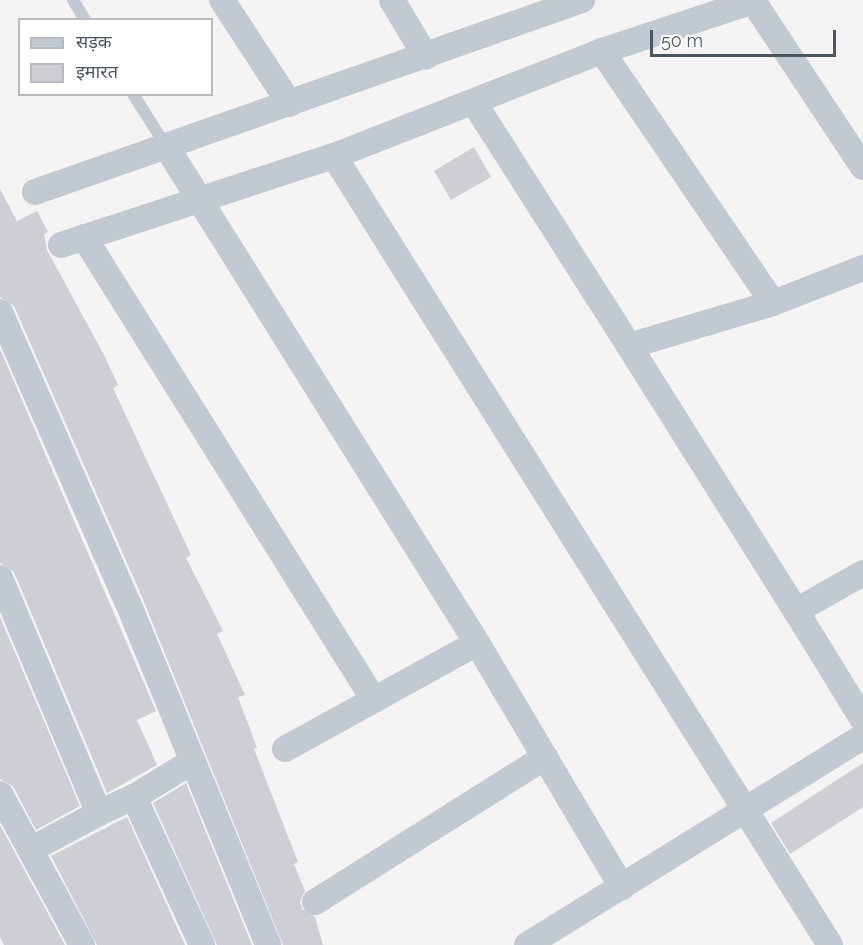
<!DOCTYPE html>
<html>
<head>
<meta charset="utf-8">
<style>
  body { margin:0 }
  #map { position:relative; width:863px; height:945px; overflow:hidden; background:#f5f3f3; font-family:Raleway,"Noto Sans Devanagari",sans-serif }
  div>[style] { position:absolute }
  .building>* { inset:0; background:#cdcfd5 }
  .lane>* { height:12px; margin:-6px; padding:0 6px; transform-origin:6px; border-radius:6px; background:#c1cad2 }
  .street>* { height:26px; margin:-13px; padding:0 13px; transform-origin:13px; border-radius:13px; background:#c1cad2 }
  span { translate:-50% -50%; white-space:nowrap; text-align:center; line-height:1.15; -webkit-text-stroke:5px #fff; paint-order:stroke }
  .legend { position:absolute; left:18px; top:18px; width:195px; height:78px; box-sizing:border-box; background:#fff; border:2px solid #b7bbc0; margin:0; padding:8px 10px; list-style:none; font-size:18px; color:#4a5661 }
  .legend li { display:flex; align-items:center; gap:12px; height:30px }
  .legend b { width:30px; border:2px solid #b7bbc0 }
  .scale { position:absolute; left:650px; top:30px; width:186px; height:27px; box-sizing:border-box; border:3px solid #4a5661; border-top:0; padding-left:8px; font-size:18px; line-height:21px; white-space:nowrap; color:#4a5661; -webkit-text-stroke:4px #fff; paint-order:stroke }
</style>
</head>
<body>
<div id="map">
  <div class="building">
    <i style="clip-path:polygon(474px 147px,491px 177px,451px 200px,434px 171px)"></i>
    <i style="clip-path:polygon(0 189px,17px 221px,37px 211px,48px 232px,44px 234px,47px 250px,104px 355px,118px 385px,113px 388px,191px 555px,186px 558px,223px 631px,217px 634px,245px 695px,238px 697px,257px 748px,254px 749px,298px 862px,294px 864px,305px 891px,300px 902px,302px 909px,315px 917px,323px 945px,283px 945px,142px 597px,14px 306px,0 297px)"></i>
    <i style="clip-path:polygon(0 349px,156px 711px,137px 720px,157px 765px,107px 793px,14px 572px,0 563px)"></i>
    <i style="clip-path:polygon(0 617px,80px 806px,36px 830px,13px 786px,0 779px)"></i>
    <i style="clip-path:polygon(863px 763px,863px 807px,790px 854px,771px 823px)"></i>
    <i style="clip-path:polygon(186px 783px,252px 945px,217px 945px,153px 803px)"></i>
    <i style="clip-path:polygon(127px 817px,185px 945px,97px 945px,51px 856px)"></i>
    <i style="clip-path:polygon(0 825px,65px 945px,4px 945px,0 937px)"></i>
  </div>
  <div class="lane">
    <i style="left:73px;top:0;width:23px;rotate:59deg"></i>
    <i style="left:133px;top:94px;width:62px;rotate:57.6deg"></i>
  </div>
  <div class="street">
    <i style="left:222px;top:0;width:124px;rotate:56.8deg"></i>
    <i style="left:392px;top:0;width:66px;rotate:59.2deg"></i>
    <i style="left:602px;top:51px;width:288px;rotate:158.6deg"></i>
    <i style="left:334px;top:156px;width:932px;rotate:57.84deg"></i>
    <i style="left:475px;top:104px;width:287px;rotate:57.5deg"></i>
    <i style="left:166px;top:146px;width:586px;rotate:57.96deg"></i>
    <i style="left:477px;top:643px;width:284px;rotate:59.3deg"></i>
    <i style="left:35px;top:192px;width:580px;rotate:-19.34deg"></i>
    <i style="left:84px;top:237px;width:546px;rotate:57.94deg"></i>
    <i style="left:61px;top:245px;width:287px;rotate:-18.1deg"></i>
    <i style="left:773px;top:303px;width:305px;rotate:-124.2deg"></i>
    <i style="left:602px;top:51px;width:159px;rotate:-18.3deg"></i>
    <i style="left:753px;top:1px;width:199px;rotate:56.5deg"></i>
    <i style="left:0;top:312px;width:318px;rotate:66.3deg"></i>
    <i style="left:128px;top:603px;width:370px;rotate:67.7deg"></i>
    <i style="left:863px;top:573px;width:77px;rotate:150.4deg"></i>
    <i style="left:796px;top:611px;width:128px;rotate:58.4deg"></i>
    <i style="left:0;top:578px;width:255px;rotate:67.2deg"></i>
    <i style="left:99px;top:813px;width:38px;rotate:-25deg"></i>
    <i style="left:134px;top:797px;width:163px;rotate:65.3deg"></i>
    <i style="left:796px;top:611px;width:313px;rotate:-122.2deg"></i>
    <i style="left:629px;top:346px;width:150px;rotate:-16.6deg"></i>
    <i style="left:773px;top:303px;width:97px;rotate:-21.3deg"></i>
    <i style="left:285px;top:749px;width:219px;rotate:-28.9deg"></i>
    <i style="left:0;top:794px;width:172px;rotate:61.5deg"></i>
    <i style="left:134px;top:797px;width:69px;rotate:-31.4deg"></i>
    <i style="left:32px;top:849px;width:76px;rotate:-28.2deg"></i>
    <i style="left:315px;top:902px;width:272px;rotate:-32.2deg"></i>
    <i style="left:527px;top:945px;width:395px;rotate:-31.8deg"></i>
  </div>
  <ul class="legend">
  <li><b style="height:8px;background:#c1cad2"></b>सड़क</li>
  <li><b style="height:16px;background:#cdcfd5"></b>इमारत</li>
  </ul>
  <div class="scale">50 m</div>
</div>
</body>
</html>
